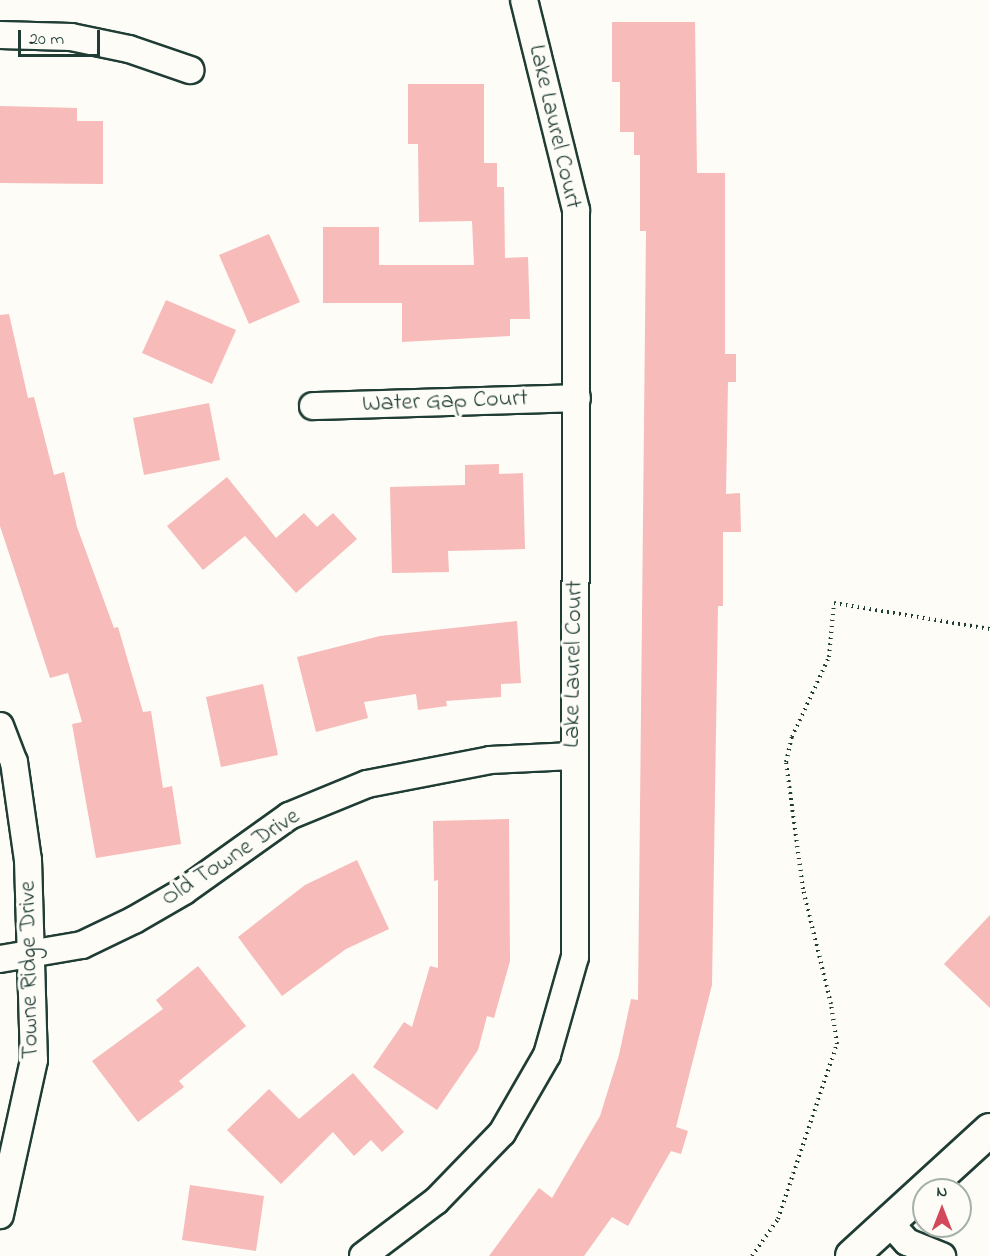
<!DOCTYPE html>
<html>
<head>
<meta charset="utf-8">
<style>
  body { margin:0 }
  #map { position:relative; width:990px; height:1256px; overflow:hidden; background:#fdfcf7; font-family:"Indie Flower",sans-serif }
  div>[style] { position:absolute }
  .building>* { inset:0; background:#f7bbb9 }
  .path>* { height:4px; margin-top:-2px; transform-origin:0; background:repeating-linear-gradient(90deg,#1f3d34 0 1.5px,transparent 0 6px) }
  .roads { filter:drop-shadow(2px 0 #1f3d34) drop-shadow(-2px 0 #1f3d34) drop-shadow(0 2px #1f3d34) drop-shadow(0 -2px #1f3d34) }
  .minor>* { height:26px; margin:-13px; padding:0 13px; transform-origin:13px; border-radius:13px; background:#fdfcf7 }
  .tertiary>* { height:32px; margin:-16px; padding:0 16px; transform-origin:16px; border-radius:16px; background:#fdfcf7 }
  span { translate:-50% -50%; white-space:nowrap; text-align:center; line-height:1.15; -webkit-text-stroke:6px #fdfcf7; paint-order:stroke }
  .street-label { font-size:24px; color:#1f3d34 }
  .north { position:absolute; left:912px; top:1178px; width:60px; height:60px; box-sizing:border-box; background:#fdfcf7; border:2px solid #a4b0a9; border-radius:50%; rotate:0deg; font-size:16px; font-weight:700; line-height:24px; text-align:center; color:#1f3d34 }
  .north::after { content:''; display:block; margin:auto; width:21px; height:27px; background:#d1495b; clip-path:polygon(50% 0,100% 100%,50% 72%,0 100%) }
  .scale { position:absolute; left:18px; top:30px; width:82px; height:27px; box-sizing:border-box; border:3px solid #1f3d34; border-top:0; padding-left:8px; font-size:18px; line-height:21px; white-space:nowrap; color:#1f3d34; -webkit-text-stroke:4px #fdfcf7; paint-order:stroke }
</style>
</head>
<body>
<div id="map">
  <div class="building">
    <i style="clip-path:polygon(612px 22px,695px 22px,697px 173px,725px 173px,725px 354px,736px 354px,736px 382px,728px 382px,726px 494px,740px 493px,741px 532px,723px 532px,723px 606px,718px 606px,712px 985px,676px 1127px,688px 1131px,681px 1154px,671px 1151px,628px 1226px,612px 1217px,584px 1256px,489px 1256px,539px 1188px,552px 1198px,600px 1116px,619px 1055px,631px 999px,638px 1000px,646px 231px,640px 231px,640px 155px,634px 155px,634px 132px,620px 132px,620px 82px,612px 82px)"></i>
    <i style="clip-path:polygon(408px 84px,484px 84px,484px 163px,497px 163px,497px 187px,504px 187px,505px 258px,528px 257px,530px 319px,510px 319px,510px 336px,402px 342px,402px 303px,323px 303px,323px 227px,379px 227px,379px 265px,474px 265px,472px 221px,419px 222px,418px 144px,408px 144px)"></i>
    <i style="clip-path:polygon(0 106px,77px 108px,77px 121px,103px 121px,103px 184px,0 183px)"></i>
    <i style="clip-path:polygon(269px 234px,300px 302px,249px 324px,219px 255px)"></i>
    <i style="clip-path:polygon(166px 300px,236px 330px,212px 384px,142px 353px)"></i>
    <i style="clip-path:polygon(9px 314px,28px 398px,34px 397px,54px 475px,64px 472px,77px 527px,114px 628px,118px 627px,143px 712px,151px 711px,163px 788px,172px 786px,181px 844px,96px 858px,72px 724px,82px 722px,68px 673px,50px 678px,0 526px,0 315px)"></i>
    <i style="clip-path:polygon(209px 403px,220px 460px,144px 475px,133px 418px)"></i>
    <i style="clip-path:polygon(499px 464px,499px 474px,523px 473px,525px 549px,448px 551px,449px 572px,392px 573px,390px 487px,465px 485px,465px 465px)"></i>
    <i style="clip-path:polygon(227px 477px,276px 538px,304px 513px,317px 527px,333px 513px,357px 539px,296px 593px,245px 536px,203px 570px,167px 526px)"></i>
    <i style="clip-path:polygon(517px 621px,521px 683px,501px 684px,501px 697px,446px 701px,447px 706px,418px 710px,416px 694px,364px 702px,368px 718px,316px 732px,297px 657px,380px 636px)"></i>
    <i style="clip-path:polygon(263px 684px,278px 755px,221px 767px,206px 697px)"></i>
    <i style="clip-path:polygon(509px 819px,510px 961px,494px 1018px,487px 1016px,478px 1050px,437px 1110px,373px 1067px,404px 1022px,412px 1027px,430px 966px,438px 968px,438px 880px,434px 881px,433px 821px)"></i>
    <i style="clip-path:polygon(357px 860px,389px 929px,346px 949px,282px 996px,238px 937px,305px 885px)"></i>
    <i style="clip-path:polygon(990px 915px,990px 1008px,944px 964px)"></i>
    <i style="clip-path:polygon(198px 966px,246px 1026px,179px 1081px,184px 1087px,138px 1122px,92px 1061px,163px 1009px,156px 1000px)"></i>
    <i style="clip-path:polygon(353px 1073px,404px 1132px,382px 1152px,371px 1140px,354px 1156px,333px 1132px,281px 1184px,227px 1130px,269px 1089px,299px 1119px)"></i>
    <i style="clip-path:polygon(190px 1185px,264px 1196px,256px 1251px,182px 1240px)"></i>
  </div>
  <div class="path">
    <i style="left:752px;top:1256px;width:45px;rotate:-54.9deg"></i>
    <i style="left:778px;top:1219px;width:185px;rotate:-71.4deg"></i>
    <i style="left:837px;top:1044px;width:40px;rotate:-98.5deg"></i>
    <i style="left:831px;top:1004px;width:118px;rotate:-103.7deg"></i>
    <i style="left:803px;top:889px;width:128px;rotate:-97.6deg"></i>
    <i style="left:786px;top:762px;width:26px;rotate:-77deg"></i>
    <i style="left:792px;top:737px;width:88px;rotate:-65.2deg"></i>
    <i style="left:829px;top:657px;width:54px;rotate:-84.7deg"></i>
    <i style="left:834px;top:603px;width:158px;rotate:9.5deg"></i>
  </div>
  <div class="roads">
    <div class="minor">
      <i style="left:0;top:35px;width:71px;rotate:1.6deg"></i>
      <i style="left:71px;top:37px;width:59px;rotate:11.7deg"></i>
      <i style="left:129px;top:49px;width:65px;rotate:19deg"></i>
      <i style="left:313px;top:406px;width:264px;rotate:-1.7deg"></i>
      <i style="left:0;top:726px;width:39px;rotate:69deg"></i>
      <i style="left:14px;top:762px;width:99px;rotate:81.9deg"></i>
      <i style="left:28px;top:860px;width:200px;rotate:88.3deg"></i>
      <i style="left:34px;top:1060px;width:159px;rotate:102.4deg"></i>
      <i style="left:0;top:959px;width:83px;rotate:-9.7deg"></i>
      <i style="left:82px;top:945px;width:58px;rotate:-25.7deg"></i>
      <i style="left:134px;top:920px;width:58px;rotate:-30.1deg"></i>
      <i style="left:184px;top:891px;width:129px;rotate:-35.5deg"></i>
      <i style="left:289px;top:816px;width:84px;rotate:-22.3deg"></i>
      <i style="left:367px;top:784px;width:125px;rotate:-11deg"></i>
      <i style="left:490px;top:760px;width:83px;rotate:-2.8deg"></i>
      <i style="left:888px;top:1221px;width:28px;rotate:48deg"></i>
      <i style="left:907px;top:1242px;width:38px;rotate:22deg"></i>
      <i style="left:363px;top:1256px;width:91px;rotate:-37deg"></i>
      <i style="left:436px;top:1201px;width:95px;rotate:-45.9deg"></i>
      <i style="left:502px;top:1133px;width:90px;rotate:-60deg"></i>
      <i style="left:547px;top:1055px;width:102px;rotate:-74.1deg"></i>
      <i style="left:575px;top:957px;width:747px;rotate:-89.92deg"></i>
      <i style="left:576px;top:210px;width:216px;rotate:-103.9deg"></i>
    </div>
    <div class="tertiary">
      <i style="left:852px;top:1256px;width:187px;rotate:-42.4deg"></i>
    </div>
  </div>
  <div class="street-label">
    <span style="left:554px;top:127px;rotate:77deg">Lake Laurel Court</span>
    <span style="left:445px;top:402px;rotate:-2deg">Water Gap Court</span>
    <span style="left:574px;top:664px;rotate:-89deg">Lake Laurel Court</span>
    <span style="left:231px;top:858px;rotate:-33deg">Old Towne Drive</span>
    <span style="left:30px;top:970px;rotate:-91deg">Towne Ridge Drive</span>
  </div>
  <div class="north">N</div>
  <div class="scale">20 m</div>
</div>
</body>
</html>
